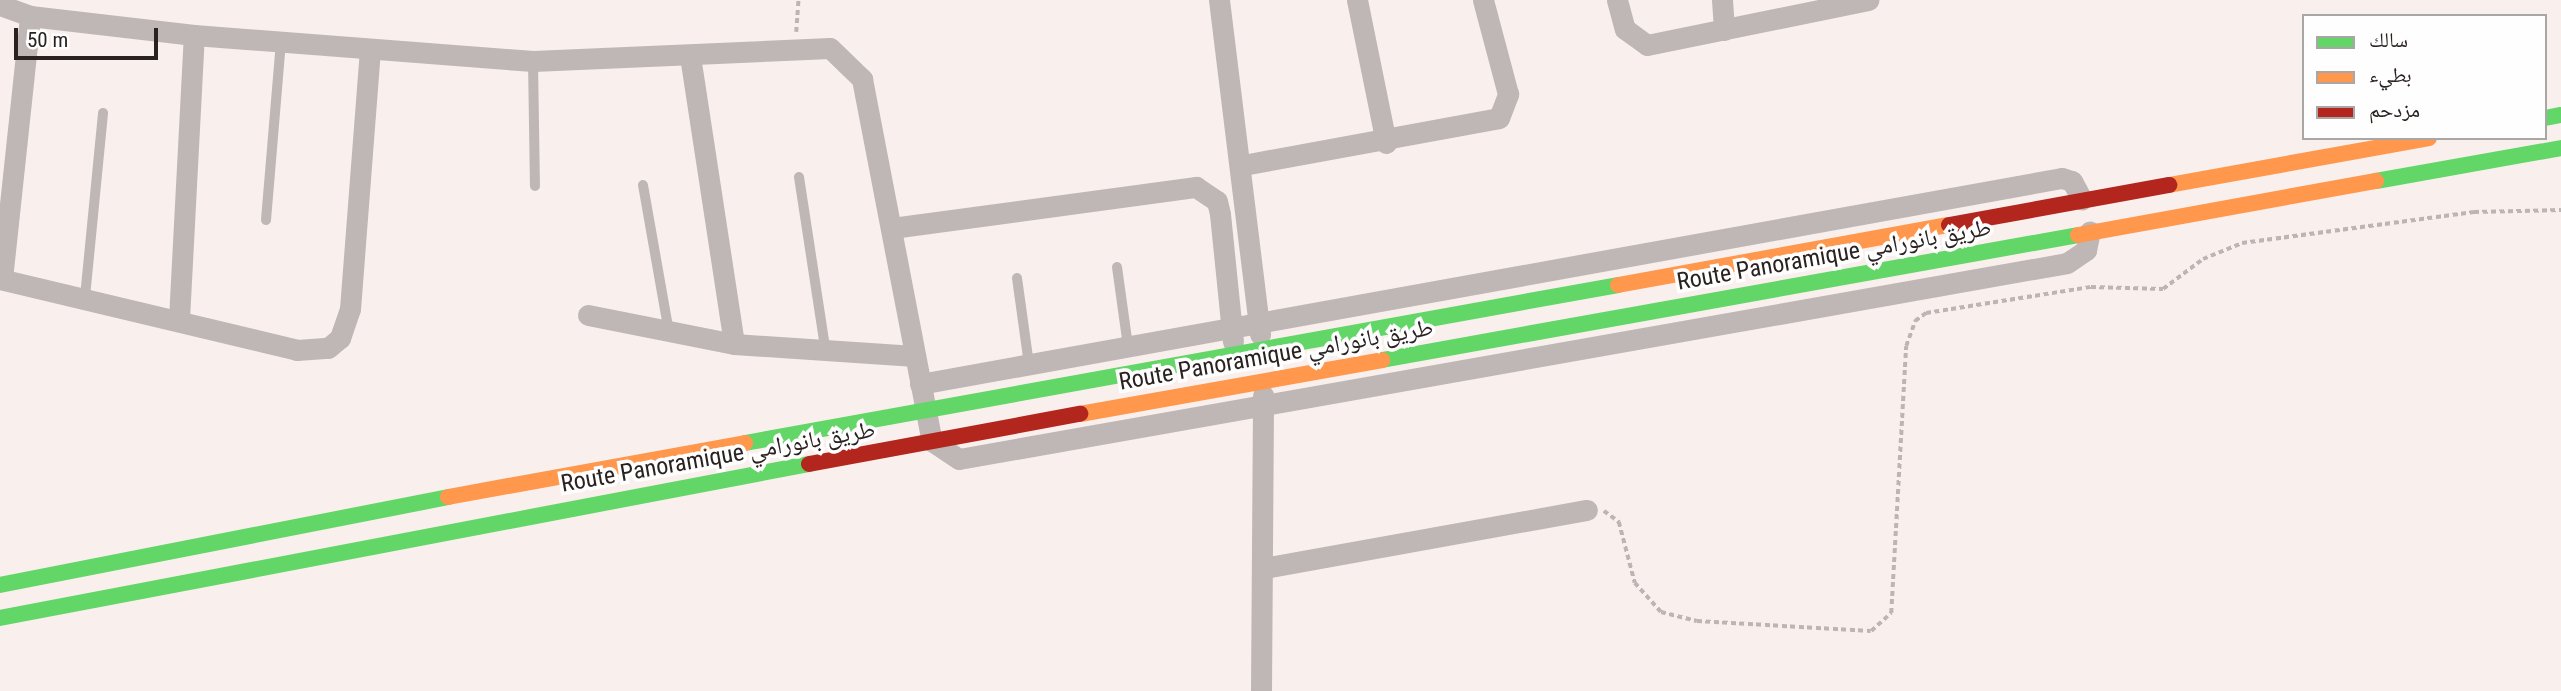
<!DOCTYPE html>
<html>
<head>
<meta charset="utf-8">
<style>
  body { margin:0 }
  #map { position:relative; width:2561px; height:691px; overflow:hidden; background:#f9f0ed; font-family:"Roboto Condensed","Noto Naskh Arabic",sans-serif }
  div>[style] { position:absolute }
  .path>* { height:3.5px; margin-top:-1.75px; transform-origin:0; background:repeating-linear-gradient(90deg,#bdb5b4 0 5px,transparent 0 8.5px) }
  .lane>* { height:10px; margin:-5px; padding:0 5px; transform-origin:5px; border-radius:5px; background:#beb7b5 }
  .street>* { height:21px; margin:-10.5px; padding:0 10.5px; transform-origin:10.5px; border-radius:10.5px; background:#beb7b5 }
  .fast>* { height:16px; margin:-8px; padding:0 8px; transform-origin:8px; border-radius:8px; background:#63d668 }
  .slow>* { height:16px; margin:-8px; padding:0 8px; transform-origin:8px; border-radius:8px; background:#ff974d }
  .jam>* { height:16px; margin:-8px; padding:0 8px; transform-origin:8px; border-radius:8px; background:#b3261e }
  span { translate:-50% -50%; white-space:nowrap; text-align:center; line-height:1.15; -webkit-text-stroke:7px #fefefe; paint-order:stroke }
  .street-label { font-size:24px; color:#2a2220 }
  .legend { position:absolute; left:2302px; top:14px; width:245px; height:126px; box-sizing:border-box; background:#fefefe; border:2px solid #a9a6a5; margin:0; padding:9px 12px; list-style:none; font-size:21px; color:#2a2220 }
  .legend li { display:flex; align-items:center; gap:14px; height:35px }
  .legend b { width:35px; border:2px solid #a9a6a5 }
  .scale { position:absolute; left:14px; top:28px; width:144px; height:32px; box-sizing:border-box; border:4px solid #2a2220; border-top:0; padding-left:9px; font-size:21px; line-height:24px; white-space:nowrap; color:#2a2220; -webkit-text-stroke:5px #fefefe; paint-order:stroke }
</style>
</head>
<body>
<div id="map">
  <div class="path">
    <i style="left:796px;top:32px;width:32px;rotate:-86deg"></i>
    <i style="left:1604px;top:511px;width:19px;rotate:36deg"></i>
    <i style="left:1619px;top:522px;width:63px;rotate:75.3deg"></i>
    <i style="left:1635px;top:583px;width:39px;rotate:48deg"></i>
    <i style="left:1661px;top:612px;width:37px;rotate:14deg"></i>
    <i style="left:1697px;top:621px;width:174px;rotate:3.3deg"></i>
    <i style="left:1871px;top:631px;width:27px;rotate:-42deg"></i>
    <i style="left:1891px;top:613px;width:267px;rotate:-86.8deg"></i>
    <i style="left:1906px;top:346px;width:27px;rotate:-70deg"></i>
    <i style="left:1915px;top:321px;width:14px;rotate:-36deg"></i>
    <i style="left:1926px;top:313px;width:167px;rotate:-9deg"></i>
    <i style="left:2091px;top:287px;width:72px;rotate:1.6deg"></i>
    <i style="left:2163px;top:289px;width:50px;rotate:-36.9deg"></i>
    <i style="left:2203px;top:259px;width:42px;rotate:-22.3deg"></i>
    <i style="left:2242px;top:243px;width:234px;rotate:-7.6deg"></i>
    <i style="left:2474px;top:212px;width:87px;rotate:-1.3deg"></i>
  </div>
  <div class="lane">
    <i style="left:533px;top:61px;width:125px;rotate:89.1deg"></i>
    <i style="left:799px;top:177px;width:178px;rotate:81.3deg"></i>
    <i style="left:643px;top:185px;width:150px;rotate:80deg"></i>
    <i style="left:266px;top:220px;width:178px;rotate:-85.2deg"></i>
    <i style="left:1117px;top:267px;width:80px;rotate:82.1deg"></i>
    <i style="left:1017px;top:278px;width:87px;rotate:82.1deg"></i>
    <i style="left:85px;top:297px;width:185px;rotate:-84.4deg"></i>
  </div>
  <div class="street">
    <i style="left:1219px;top:0;width:337px;rotate:83deg"></i>
    <i style="left:1357px;top:0;width:146px;rotate:78.5deg"></i>
    <i style="left:1617px;top:0;width:30px;rotate:75deg"></i>
    <i style="left:1625px;top:29px;width:27px;rotate:36deg"></i>
    <i style="left:1647px;top:45px;width:226px;rotate:-11.5deg"></i>
    <i style="left:1722px;top:0;width:30px;rotate:86deg"></i>
    <i style="left:0;top:5px;width:32px;rotate:20deg"></i>
    <i style="left:30px;top:16px;width:165px;rotate:6.6deg"></i>
    <i style="left:194px;top:35px;width:340px;rotate:4.4deg"></i>
    <i style="left:533px;top:61px;width:297px;rotate:-2.5deg"></i>
    <i style="left:830px;top:48px;width:45px;rotate:44.1deg"></i>
    <i style="left:862px;top:79px;width:369px;rotate:79.1deg"></i>
    <i style="left:932px;top:441px;width:32px;rotate:34deg"></i>
    <i style="left:959px;top:459px;width:1125px;rotate:-10.03deg"></i>
    <i style="left:2067px;top:263px;width:23px;rotate:-34deg"></i>
    <i style="left:2086px;top:250px;width:19px;rotate:-78deg"></i>
    <i style="left:690px;top:56px;width:291px;rotate:81.3deg"></i>
    <i style="left:1243px;top:165px;width:260px;rotate:-10.4deg"></i>
    <i style="left:1499px;top:118px;width:26px;rotate:-69deg"></i>
    <i style="left:1508px;top:94px;width:97px;rotate:-104.9deg"></i>
    <i style="left:892px;top:228px;width:307px;rotate:-7.7deg"></i>
    <i style="left:1196px;top:187px;width:25px;rotate:34deg"></i>
    <i style="left:1217px;top:201px;width:13px;rotate:77deg"></i>
    <i style="left:1220px;top:214px;width:128px;rotate:84.2deg"></i>
    <i style="left:0;top:279px;width:305px;rotate:13.4deg"></i>
    <i style="left:297px;top:350px;width:31px;rotate:-4deg"></i>
    <i style="left:328px;top:348px;width:16px;rotate:-40deg"></i>
    <i style="left:340px;top:338px;width:31px;rotate:-71deg"></i>
    <i style="left:350px;top:309px;width:259px;rotate:-85.6deg"></i>
    <i style="left:2px;top:279px;width:264px;rotate:-83.9deg"></i>
    <i style="left:588px;top:315px;width:149px;rotate:11.2deg"></i>
    <i style="left:734px;top:344px;width:181px;rotate:3.8deg"></i>
    <i style="left:179px;top:319px;width:284px;rotate:-87deg"></i>
    <i style="left:920px;top:384px;width:1160px;rotate:-10.23deg"></i>
    <i style="left:2062px;top:178px;width:10px;rotate:17deg"></i>
    <i style="left:2072px;top:181px;width:21px;rotate:62deg"></i>
    <i style="left:1264px;top:568px;width:328px;rotate:-10.2deg"></i>
    <i style="left:1261px;top:691px;width:296px;rotate:-89.6deg"></i>
  </div>
  <div class="fast">
    <i style="left:2545px;top:118px;width:16px;rotate:-11deg"></i>
    <i style="left:2376px;top:181px;width:188px;rotate:-10.1deg"></i>
    <i style="left:1382px;top:360px;width:707px;rotate:-10.18deg"></i>
    <i style="left:745px;top:443px;width:887px;rotate:-10.26deg"></i>
    <i style="left:0;top:585px;width:457px;rotate:-11.1deg"></i>
    <i style="left:0;top:618px;width:824px;rotate:-10.78deg"></i>
  </div>
  <div class="slow">
    <i style="left:2169px;top:185px;width:264px;rotate:-10.2deg"></i>
    <i style="left:2078px;top:235px;width:303px;rotate:-10.3deg"></i>
    <i style="left:1618px;top:285px;width:336px;rotate:-10.3deg"></i>
    <i style="left:1080px;top:414px;width:307px;rotate:-10.1deg"></i>
    <i style="left:448px;top:497px;width:302px;rotate:-10.3deg"></i>
  </div>
  <div class="jam">
    <i style="left:1949px;top:225px;width:224px;rotate:-10.3deg"></i>
    <i style="left:809px;top:464px;width:276px;rotate:-10.5deg"></i>
  </div>
  <div class="street-label">
    <span style="left:1834px;top:255px;rotate:-10deg">Route Panoramique طريق بانورامي</span>
    <span style="left:1276px;top:355px;rotate:-10deg">Route Panoramique طريق بانورامي</span>
    <span style="left:718px;top:457px;rotate:-10deg">Route Panoramique طريق بانورامي</span>
  </div>
  <ul class="legend">
  <li><b style="height:9px;background:#63d668"></b>سالك</li>
  <li><b style="height:9px;background:#ff974d"></b>بطيء</li>
  <li><b style="height:9px;background:#b3261e"></b>مزدحم</li>
  </ul>
  <div class="scale">50 m</div>
</div>
</body>
</html>
